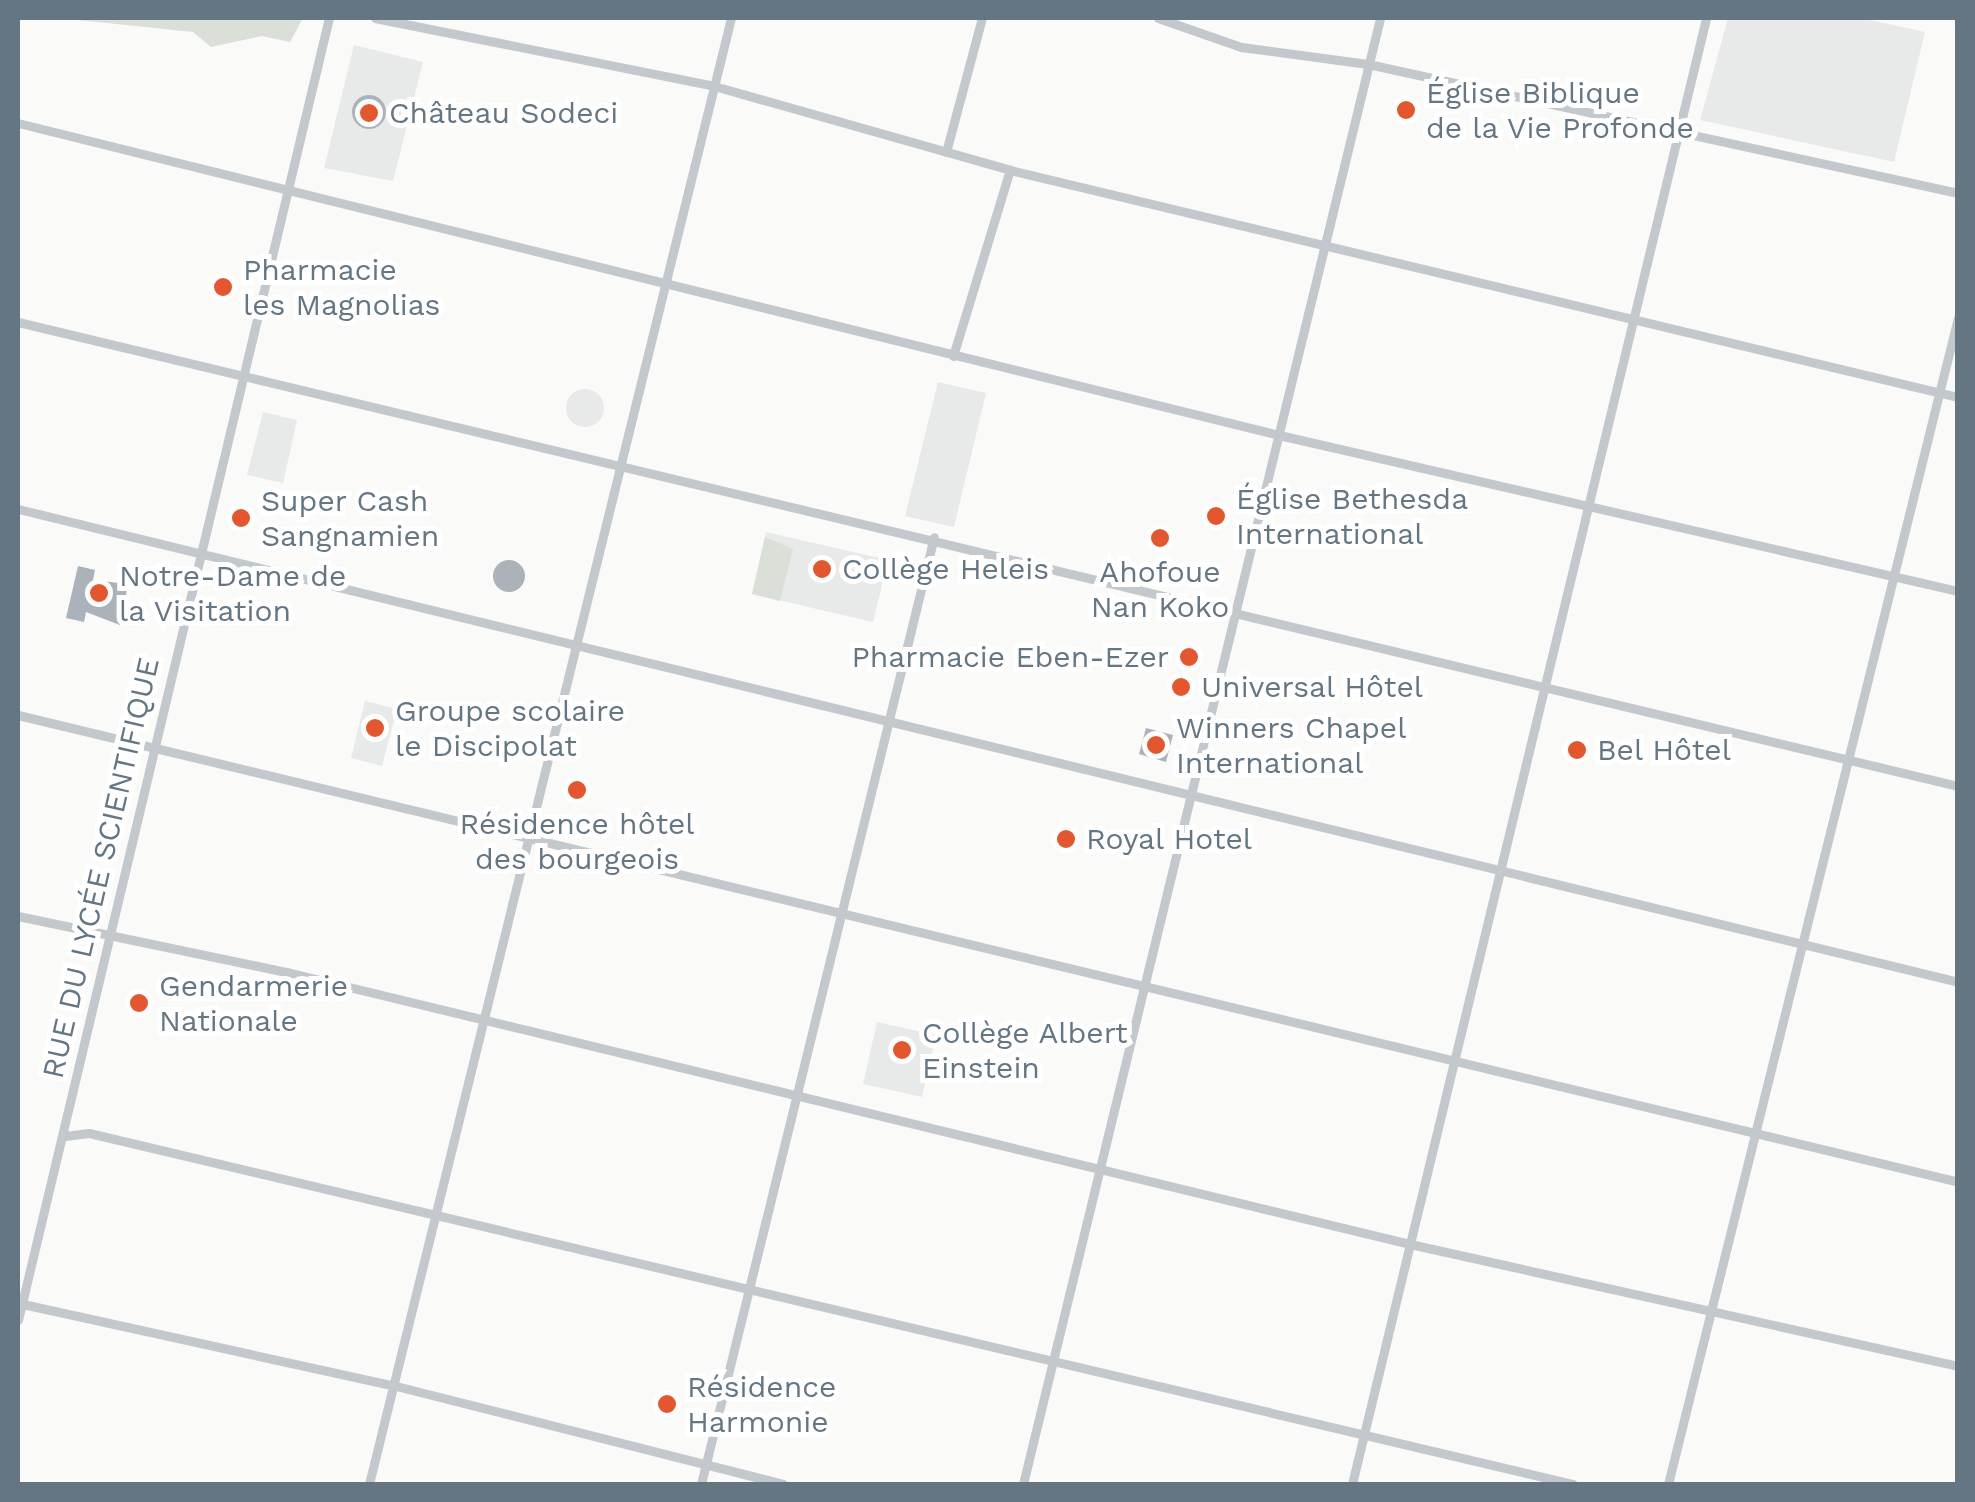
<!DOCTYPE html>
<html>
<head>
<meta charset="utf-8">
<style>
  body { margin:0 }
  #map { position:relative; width:1975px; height:1502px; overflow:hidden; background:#fafaf8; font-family:"Work Sans",sans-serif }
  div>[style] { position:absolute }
  .built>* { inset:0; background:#e8e9e9 }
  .round { border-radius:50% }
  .green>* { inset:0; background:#dadfd7 }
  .building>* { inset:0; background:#aab3b9 }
  .minor>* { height:9px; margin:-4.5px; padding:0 4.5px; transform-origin:4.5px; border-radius:4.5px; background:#c3c8cc }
  .dots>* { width:28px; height:28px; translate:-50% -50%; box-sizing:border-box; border:5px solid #fff; border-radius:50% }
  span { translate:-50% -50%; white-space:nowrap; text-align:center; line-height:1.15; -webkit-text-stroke:10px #fff; paint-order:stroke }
  .poi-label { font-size:30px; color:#657683 }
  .left { translate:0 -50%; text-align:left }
  .right { translate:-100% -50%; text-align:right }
  .street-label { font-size:30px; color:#657683 }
  .frame { position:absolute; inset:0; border:20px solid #657683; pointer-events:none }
</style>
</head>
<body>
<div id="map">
  <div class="built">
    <i style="clip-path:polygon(1728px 18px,1861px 18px,1925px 32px,1894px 162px,1700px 120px)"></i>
    <i style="clip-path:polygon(354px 45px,423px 62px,393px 181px,324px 168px)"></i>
    <i style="clip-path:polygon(938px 382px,986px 393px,954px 527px,905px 516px)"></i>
    <i class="round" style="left:566px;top:389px;width:38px;height:38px"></i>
    <i style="clip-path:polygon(263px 412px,297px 420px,283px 483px,247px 475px)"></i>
    <i style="clip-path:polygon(766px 532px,888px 560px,873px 622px,752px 594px)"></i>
    <i style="clip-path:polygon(365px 701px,397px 709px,382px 766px,351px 758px)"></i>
    <i style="clip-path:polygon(877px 1022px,936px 1035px,922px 1097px,863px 1084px)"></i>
  </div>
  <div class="green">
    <i style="clip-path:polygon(59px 18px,303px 18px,290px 42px,262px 36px,211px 47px,193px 32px)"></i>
    <i style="clip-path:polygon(765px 537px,793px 549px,780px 601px,752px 594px)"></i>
  </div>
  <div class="building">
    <i class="round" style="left:352px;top:95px;width:34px;height:34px"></i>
    <i class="round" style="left:493px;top:560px;width:32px;height:32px"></i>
    <i style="clip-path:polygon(78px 566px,95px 570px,93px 580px,128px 584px,120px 625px,86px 612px,84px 622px,66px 618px)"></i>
    <i style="clip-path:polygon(1146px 728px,1173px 735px,1166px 762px,1139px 754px)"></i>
  </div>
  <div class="minor">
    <i style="left:375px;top:18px;width:346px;rotate:11.3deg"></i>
    <i style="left:714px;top:86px;width:308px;rotate:15.8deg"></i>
    <i style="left:1010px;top:170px;width:975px;rotate:13.47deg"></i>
    <i style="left:1158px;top:18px;width:88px;rotate:19.3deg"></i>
    <i style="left:1241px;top:47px;width:128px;rotate:7.6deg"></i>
    <i style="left:1368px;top:64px;width:604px;rotate:12.33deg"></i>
    <i style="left:18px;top:123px;width:1299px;rotate:13.9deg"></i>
    <i style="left:1279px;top:435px;width:697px;rotate:12.94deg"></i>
    <i style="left:946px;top:152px;width:139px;rotate:-75deg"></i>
    <i style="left:18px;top:322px;width:1995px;rotate:13.45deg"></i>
    <i style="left:953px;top:356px;width:195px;rotate:-73deg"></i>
    <i style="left:18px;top:509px;width:1997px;rotate:13.7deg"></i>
    <i style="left:18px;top:715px;width:1995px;rotate:13.53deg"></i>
    <i style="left:18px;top:916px;width:275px;rotate:11.8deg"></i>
    <i style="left:287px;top:972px;width:1155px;rotate:13.62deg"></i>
    <i style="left:1410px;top:1244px;width:561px;rotate:12.55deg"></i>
    <i style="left:65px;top:1136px;width:24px;rotate:-7deg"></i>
    <i style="left:89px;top:1133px;width:1525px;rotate:13.31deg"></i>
    <i style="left:18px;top:1303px;width:387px;rotate:12.4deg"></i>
    <i style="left:396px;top:1386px;width:399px;rotate:14.2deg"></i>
    <i style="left:18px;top:1320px;width:1339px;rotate:-76.57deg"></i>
    <i style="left:369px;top:1484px;width:1510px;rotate:-76.13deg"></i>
    <i style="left:701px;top:1484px;width:975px;rotate:-76.18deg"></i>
    <i style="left:1023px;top:1484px;width:1509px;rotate:-76.31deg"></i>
    <i style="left:1352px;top:1484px;width:1508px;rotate:-76.42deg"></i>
    <i style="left:1668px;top:1484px;width:1202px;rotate:-76.04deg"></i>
  </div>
  <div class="dots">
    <i style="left:1406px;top:110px;background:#e4572e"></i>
    <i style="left:369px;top:113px;background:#e4572e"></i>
    <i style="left:223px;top:287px;background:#e4572e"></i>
    <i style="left:1216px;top:516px;background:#e4572e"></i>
    <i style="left:241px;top:518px;background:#e4572e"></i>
    <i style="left:1160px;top:538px;background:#e4572e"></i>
    <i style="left:822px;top:569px;background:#e4572e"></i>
    <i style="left:99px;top:593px;background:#e4572e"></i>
    <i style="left:1189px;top:657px;background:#e4572e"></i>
    <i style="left:1181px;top:687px;background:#e4572e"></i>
    <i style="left:375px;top:728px;background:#e4572e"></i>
    <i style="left:1156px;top:745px;background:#e4572e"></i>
    <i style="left:1577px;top:750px;background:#e4572e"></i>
    <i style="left:577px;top:790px;background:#e4572e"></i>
    <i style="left:1066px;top:839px;background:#e4572e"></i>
    <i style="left:139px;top:1003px;background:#e4572e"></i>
    <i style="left:902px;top:1050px;background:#e4572e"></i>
    <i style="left:667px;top:1404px;background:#e4572e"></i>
  </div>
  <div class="poi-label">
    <span class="left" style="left:1426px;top:110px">Église Biblique<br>de la Vie Profonde</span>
    <span class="left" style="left:389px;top:113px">Château Sodeci</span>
    <span class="left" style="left:243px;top:287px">Pharmacie<br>les Magnolias</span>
    <span class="left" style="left:1236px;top:516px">Église Bethesda<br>International</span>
    <span class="left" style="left:261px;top:518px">Super Cash<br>Sangnamien</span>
    <span class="left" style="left:842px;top:569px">Collège Heleis</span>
    <span style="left:1160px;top:589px">Ahofoue<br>Nan Koko</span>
    <span class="left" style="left:119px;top:593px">Notre-Dame de<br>la Visitation</span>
    <span class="right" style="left:1169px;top:657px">Pharmacie Eben-Ezer</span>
    <span class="left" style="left:1201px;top:687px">Universal Hôtel</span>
    <span class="left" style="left:395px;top:728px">Groupe scolaire<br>le Discipolat</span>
    <span class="left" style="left:1176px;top:745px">Winners Chapel<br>International</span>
    <span class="left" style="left:1597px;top:750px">Bel Hôtel</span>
    <span style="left:577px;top:841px">Résidence hôtel<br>des bourgeois</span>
    <span class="left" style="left:1086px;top:839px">Royal Hotel</span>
    <span class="left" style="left:159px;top:1003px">Gendarmerie<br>Nationale</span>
    <span class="left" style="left:922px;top:1050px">Collège Albert<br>Einstein</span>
    <span class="left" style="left:687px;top:1404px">Résidence<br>Harmonie</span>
  </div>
  <div class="street-label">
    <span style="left:101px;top:868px;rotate:-77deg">RUE DU LYCÉE SCIENTIFIQUE</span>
  </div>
  <div class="frame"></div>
</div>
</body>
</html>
